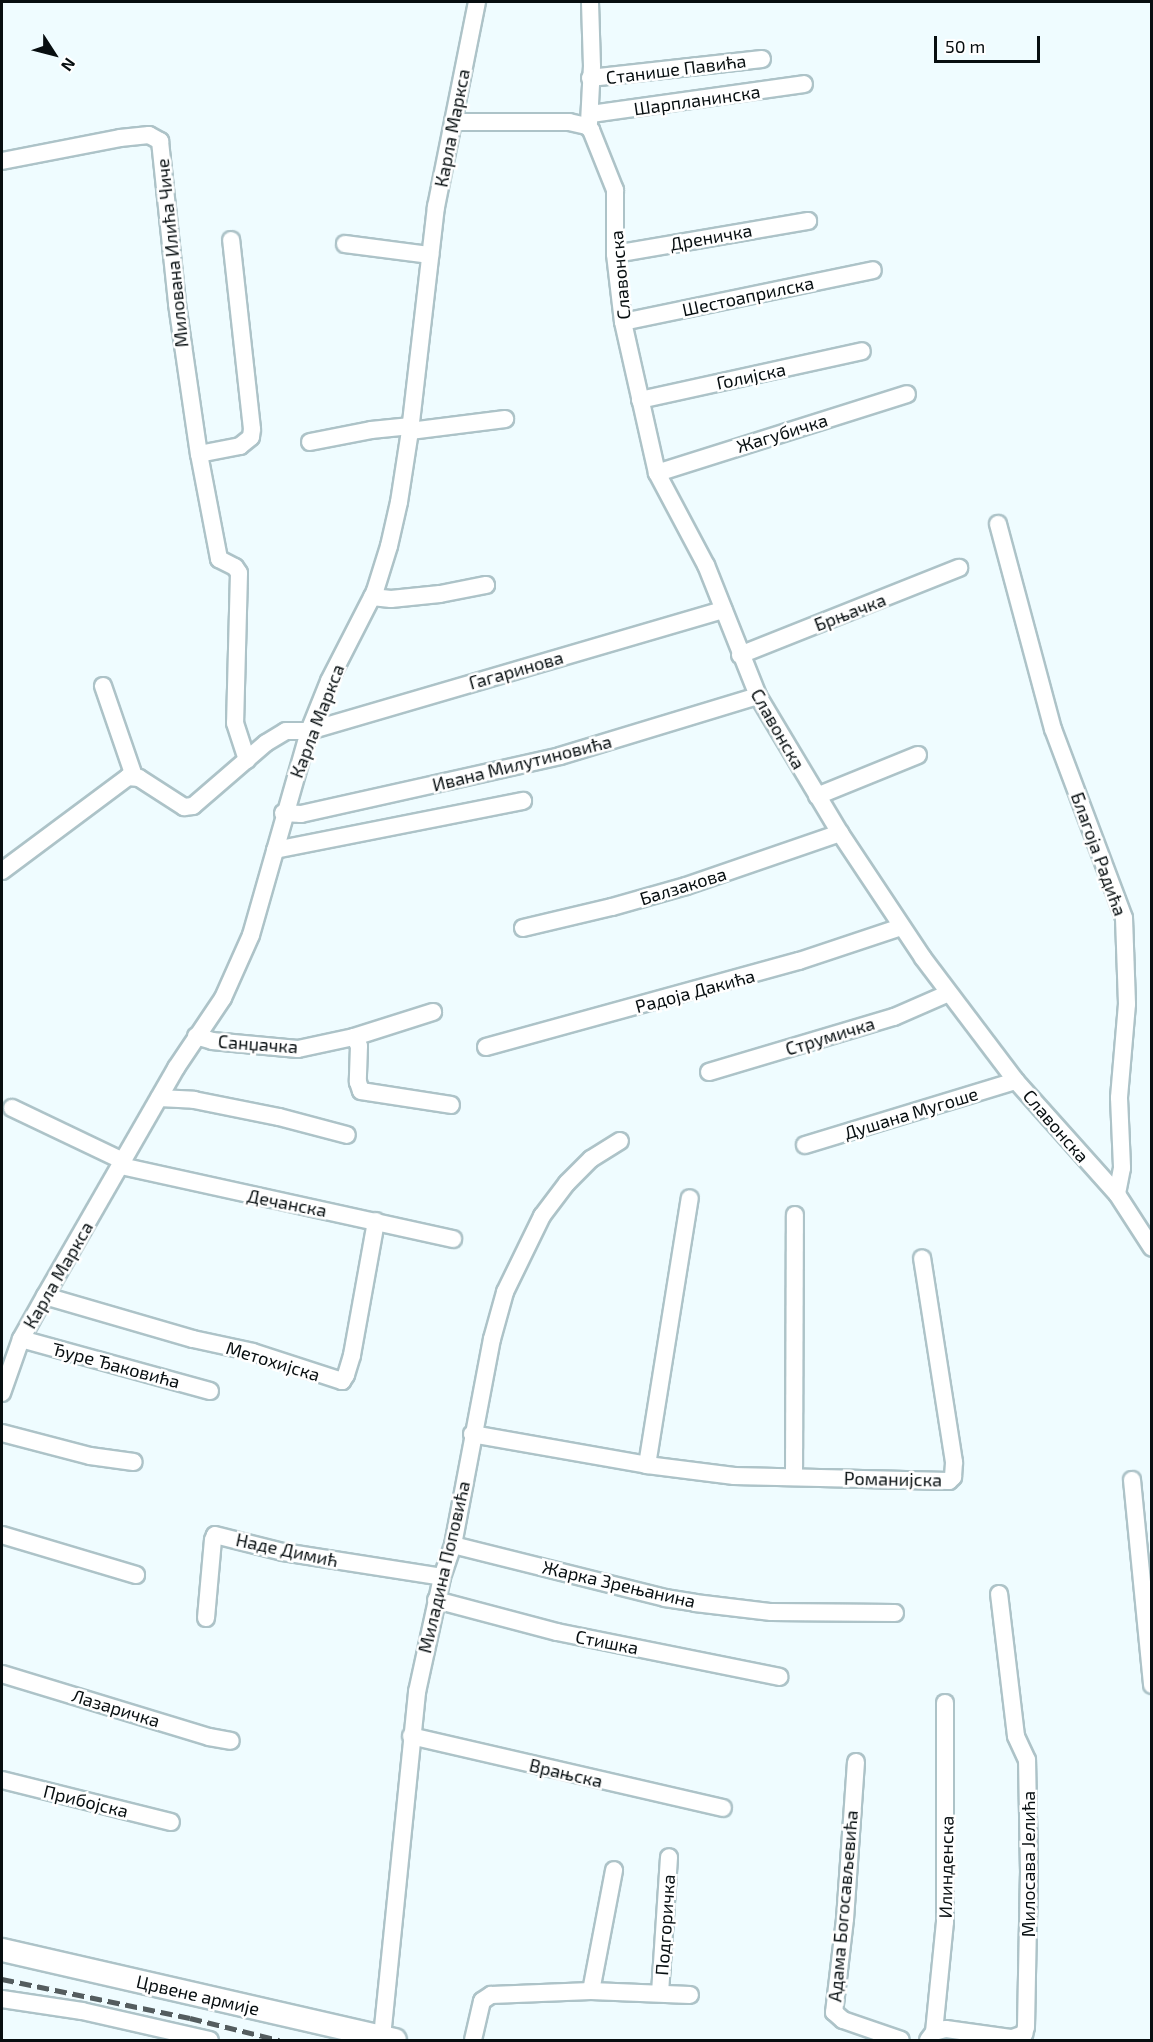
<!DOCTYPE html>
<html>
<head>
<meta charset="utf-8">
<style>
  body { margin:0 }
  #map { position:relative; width:1153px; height:2042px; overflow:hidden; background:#effcff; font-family:"Exo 2",sans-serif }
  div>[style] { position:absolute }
  .roads { filter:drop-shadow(2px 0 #adc3c8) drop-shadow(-2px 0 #adc3c8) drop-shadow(0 2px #adc3c8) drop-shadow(0 -2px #adc3c8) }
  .minor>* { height:16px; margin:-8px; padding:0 8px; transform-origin:8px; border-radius:8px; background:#fff }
  .secondary>* { height:22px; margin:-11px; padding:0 11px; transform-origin:11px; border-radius:11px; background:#fff }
  .rail>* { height:4.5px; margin-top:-2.25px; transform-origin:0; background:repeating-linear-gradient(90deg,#545d5f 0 12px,transparent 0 18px) }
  span { translate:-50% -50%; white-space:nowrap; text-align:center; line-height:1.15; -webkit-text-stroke:5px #fff; paint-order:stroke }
  .street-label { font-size:18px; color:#070e10 }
  .frame { position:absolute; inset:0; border:3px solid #070e10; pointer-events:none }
  .north { position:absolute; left:24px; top:24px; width:60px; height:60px; -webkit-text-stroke:4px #fff; paint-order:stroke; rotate:126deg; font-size:16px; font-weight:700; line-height:24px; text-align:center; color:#070e10 }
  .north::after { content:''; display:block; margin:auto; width:21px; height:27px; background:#070e10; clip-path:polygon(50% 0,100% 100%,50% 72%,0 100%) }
  .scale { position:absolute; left:934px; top:36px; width:106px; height:27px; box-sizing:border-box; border:3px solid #070e10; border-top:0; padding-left:8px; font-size:18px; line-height:21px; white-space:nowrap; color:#070e10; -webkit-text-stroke:4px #fff; paint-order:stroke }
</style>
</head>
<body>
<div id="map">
  <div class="roads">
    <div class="minor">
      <i style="left:590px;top:78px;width:173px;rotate:-6.3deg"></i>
      <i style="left:591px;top:114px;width:215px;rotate:-8deg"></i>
      <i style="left:453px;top:122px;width:116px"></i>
      <i style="left:569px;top:122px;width:18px;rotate:13deg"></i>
      <i style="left:587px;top:126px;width:6px;rotate:45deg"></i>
      <i style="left:591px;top:130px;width:65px;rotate:68.2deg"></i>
      <i style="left:615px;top:190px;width:64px;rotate:90deg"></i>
      <i style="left:615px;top:254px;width:68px;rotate:83.3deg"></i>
      <i style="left:623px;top:322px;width:155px;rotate:77.3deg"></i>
      <i style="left:657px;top:473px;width:104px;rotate:62deg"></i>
      <i style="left:706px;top:565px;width:141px;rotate:68.3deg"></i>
      <i style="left:758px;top:696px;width:160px;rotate:59.1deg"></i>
      <i style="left:840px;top:833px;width:150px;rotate:56.4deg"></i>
      <i style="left:923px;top:958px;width:154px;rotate:52.9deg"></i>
      <i style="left:1016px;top:1081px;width:152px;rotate:48.2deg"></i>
      <i style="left:1117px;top:1194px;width:64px;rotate:57.1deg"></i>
      <i style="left:589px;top:123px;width:57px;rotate:-87deg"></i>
      <i style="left:592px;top:66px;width:64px;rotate:-91.8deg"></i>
      <i style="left:2px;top:161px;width:120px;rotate:-11deg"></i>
      <i style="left:120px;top:138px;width:29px;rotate:-6deg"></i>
      <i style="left:149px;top:135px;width:13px;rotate:29deg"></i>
      <i style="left:160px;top:141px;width:164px;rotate:84deg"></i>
      <i style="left:177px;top:304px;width:152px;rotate:81.7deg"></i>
      <i style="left:199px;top:454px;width:107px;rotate:79.2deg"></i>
      <i style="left:219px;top:559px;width:18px;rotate:27deg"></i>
      <i style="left:235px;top:567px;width:7px;rotate:56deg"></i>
      <i style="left:239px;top:573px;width:150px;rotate:91.5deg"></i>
      <i style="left:235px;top:723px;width:39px;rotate:72deg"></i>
      <i style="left:345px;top:244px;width:86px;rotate:7.4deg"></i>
      <i style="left:615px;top:254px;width:196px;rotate:-9.7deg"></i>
      <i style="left:623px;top:322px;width:255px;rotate:-11.7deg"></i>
      <i style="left:640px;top:400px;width:227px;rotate:-12.4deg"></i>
      <i style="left:410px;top:431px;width:96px;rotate:-7.2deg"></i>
      <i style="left:310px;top:442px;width:62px;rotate:-11.1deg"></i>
      <i style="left:371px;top:430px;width:40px;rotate:-5.7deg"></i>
      <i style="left:199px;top:454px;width:42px;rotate:-11deg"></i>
      <i style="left:240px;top:446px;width:14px;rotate:-39deg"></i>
      <i style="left:251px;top:437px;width:8px;rotate:-83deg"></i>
      <i style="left:252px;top:429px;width:190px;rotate:-96.3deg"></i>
      <i style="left:657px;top:473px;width:262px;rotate:-17.5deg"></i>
      <i style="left:998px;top:524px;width:212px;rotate:75deg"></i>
      <i style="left:1053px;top:729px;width:202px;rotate:69.4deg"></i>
      <i style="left:1124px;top:918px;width:86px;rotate:88deg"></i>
      <i style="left:1127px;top:1004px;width:94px;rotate:94.9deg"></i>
      <i style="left:1119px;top:1098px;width:70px;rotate:87.5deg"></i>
      <i style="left:1122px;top:1168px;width:26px;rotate:101deg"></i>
      <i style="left:372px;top:597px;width:19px;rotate:6deg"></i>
      <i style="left:391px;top:599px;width:49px;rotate:-5.8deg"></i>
      <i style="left:440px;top:594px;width:47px;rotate:-11.1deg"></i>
      <i style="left:740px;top:655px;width:236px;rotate:-21.7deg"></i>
      <i style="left:103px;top:686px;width:95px;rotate:71deg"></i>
      <i style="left:817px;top:796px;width:109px;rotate:-22.1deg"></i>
      <i style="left:283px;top:813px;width:18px;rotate:3deg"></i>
      <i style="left:301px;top:814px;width:265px;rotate:-12.6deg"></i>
      <i style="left:560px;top:756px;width:207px;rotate:-16.9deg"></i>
      <i style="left:275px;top:850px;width:253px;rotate:-11.2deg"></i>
      <i style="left:2px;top:871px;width:157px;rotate:-36.7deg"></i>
      <i style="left:128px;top:777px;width:11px;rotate:5deg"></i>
      <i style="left:139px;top:778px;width:54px;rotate:32.8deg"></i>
      <i style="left:184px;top:807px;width:9px;rotate:-6deg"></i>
      <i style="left:193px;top:806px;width:96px;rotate:-40.8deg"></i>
      <i style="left:266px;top:743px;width:23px;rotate:-31deg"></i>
      <i style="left:286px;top:731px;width:23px"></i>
      <i style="left:309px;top:731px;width:432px;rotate:-16.3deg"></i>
      <i style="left:523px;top:928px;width:91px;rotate:-13.3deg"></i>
      <i style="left:612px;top:907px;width:77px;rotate:-15.8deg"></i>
      <i style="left:686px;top:886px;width:163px;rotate:-19deg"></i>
      <i style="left:196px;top:1036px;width:17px;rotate:17deg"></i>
      <i style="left:212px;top:1041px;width:86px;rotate:5.3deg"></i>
      <i style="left:298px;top:1049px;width:57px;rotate:-12.1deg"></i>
      <i style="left:354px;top:1037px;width:83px;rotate:-17.6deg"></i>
      <i style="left:354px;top:1037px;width:10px;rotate:61deg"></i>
      <i style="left:359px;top:1046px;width:36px;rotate:92deg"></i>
      <i style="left:358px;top:1082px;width:9px;rotate:72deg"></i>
      <i style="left:361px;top:1091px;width:91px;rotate:8.8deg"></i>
      <i style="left:486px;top:1047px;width:325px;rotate:-15.4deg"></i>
      <i style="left:799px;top:961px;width:108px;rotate:-18.4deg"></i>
      <i style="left:709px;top:1072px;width:193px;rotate:-16.6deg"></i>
      <i style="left:894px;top:1017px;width:60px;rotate:-23.6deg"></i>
      <i style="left:159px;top:1098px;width:35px;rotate:3deg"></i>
      <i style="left:194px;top:1100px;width:87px;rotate:11.3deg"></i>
      <i style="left:279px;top:1117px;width:70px;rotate:14.8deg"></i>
      <i style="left:12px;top:1108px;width:123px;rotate:25.5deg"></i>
      <i style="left:805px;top:1145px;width:220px;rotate:-16.9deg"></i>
      <i style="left:121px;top:1166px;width:340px;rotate:12.4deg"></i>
      <i style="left:45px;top:1296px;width:154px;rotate:16.2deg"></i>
      <i style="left:193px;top:1339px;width:61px;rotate:12.2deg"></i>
      <i style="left:253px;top:1352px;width:94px;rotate:18deg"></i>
      <i style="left:342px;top:1381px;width:7px;rotate:-56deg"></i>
      <i style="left:346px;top:1375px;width:21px;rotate:-73deg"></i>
      <i style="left:352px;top:1355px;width:136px;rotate:-79.8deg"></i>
      <i style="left:21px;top:1339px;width:196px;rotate:15.4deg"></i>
      <i style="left:2px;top:1393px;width:57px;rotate:-70.6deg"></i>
      <i style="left:21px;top:1339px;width:49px;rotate:-60.8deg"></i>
      <i style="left:45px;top:1296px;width:263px;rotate:-60.1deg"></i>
      <i style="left:176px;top:1068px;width:84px;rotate:-56.1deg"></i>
      <i style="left:223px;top:998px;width:69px;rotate:-66deg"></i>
      <i style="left:251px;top:935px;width:212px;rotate:-74.1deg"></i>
      <i style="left:309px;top:731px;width:54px;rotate:-68.2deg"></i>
      <i style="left:329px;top:681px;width:101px;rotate:-62.9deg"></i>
      <i style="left:375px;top:591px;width:47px;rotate:-72.7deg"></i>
      <i style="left:389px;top:546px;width:45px;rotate:-77.2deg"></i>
      <i style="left:399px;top:502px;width:72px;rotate:-81.2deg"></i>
      <i style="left:410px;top:431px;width:226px;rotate:-83.4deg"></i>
      <i style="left:436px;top:207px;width:209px;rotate:-78.7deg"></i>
      <i style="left:2px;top:1433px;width:91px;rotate:14.6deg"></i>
      <i style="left:90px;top:1456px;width:44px;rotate:7.8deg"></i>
      <i style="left:472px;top:1434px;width:178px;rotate:10deg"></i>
      <i style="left:647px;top:1465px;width:88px;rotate:7.2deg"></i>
      <i style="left:734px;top:1476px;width:215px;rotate:1.3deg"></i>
      <i style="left:949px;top:1481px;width:6px;rotate:-45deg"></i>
      <i style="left:953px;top:1477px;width:15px;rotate:-86deg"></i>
      <i style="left:954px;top:1462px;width:206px;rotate:-98.9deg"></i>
      <i style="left:647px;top:1465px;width:270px;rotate:-80.9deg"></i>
      <i style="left:794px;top:1476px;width:261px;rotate:-89.8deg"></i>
      <i style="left:1132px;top:1480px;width:206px;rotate:84.4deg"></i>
      <i style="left:2px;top:1535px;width:140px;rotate:16.6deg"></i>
      <i style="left:453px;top:1545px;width:219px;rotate:14deg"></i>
      <i style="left:665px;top:1598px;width:30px;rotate:9deg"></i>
      <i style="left:695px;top:1603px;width:77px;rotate:6.8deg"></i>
      <i style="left:771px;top:1612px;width:124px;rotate:0.5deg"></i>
      <i style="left:436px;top:1600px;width:125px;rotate:14.8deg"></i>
      <i style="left:557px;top:1632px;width:227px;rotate:11.4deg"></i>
      <i style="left:206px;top:1618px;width:78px;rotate:-84.9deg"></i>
      <i style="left:213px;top:1540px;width:5px;rotate:-68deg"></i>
      <i style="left:215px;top:1535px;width:70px;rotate:14deg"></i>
      <i style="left:283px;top:1552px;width:161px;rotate:8.9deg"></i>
      <i style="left:2px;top:1674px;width:216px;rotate:16.9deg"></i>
      <i style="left:209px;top:1737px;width:22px;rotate:10deg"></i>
      <i style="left:411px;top:1736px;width:320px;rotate:13deg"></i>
      <i style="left:856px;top:1762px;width:157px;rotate:94deg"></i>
      <i style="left:845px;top:1919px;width:94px;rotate:96.7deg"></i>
      <i style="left:834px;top:2012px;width:12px;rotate:42deg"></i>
      <i style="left:843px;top:2020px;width:61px;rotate:19deg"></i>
      <i style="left:2px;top:1780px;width:174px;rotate:14deg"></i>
      <i style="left:591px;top:1991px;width:123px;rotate:-79.2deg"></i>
      <i style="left:660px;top:1993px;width:136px;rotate:-86.2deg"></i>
      <i style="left:2px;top:1999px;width:81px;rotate:8.5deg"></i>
      <i style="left:82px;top:2011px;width:131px;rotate:12.8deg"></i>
      <i style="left:934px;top:2032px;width:111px;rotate:-84.3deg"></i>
      <i style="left:945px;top:1922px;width:219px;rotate:-90deg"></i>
      <i style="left:382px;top:2037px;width:347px;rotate:-84.2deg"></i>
      <i style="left:417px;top:1692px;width:118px;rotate:-77.7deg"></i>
      <i style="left:442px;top:1577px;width:34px;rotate:-71deg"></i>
      <i style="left:453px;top:1545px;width:210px;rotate:-79.3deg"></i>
      <i style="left:492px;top:1339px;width:49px;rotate:-74.5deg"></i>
      <i style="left:505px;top:1292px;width:85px;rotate:-64deg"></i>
      <i style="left:542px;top:1216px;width:41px;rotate:-52.9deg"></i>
      <i style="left:567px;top:1183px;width:34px;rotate:-45deg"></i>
      <i style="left:591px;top:1159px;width:34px;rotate:-32deg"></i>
      <i style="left:473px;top:2040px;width:40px;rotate:-77deg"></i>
      <i style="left:482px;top:2001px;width:11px;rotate:-34deg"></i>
      <i style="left:491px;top:1995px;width:100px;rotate:-2.3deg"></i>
      <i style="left:591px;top:1991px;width:99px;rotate:2.3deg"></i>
      <i style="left:928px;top:2040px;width:10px;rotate:-53deg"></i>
      <i style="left:934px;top:2032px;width:12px;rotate:-14deg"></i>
      <i style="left:946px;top:2029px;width:67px;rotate:7.8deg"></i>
      <i style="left:1012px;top:2038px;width:13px;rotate:-18deg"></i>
      <i style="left:1024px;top:2034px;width:7px;rotate:-74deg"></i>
      <i style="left:1026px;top:2027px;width:155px;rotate:-88.9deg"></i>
      <i style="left:1029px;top:1872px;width:112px;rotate:-91deg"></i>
      <i style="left:1027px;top:1760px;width:26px;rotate:-115deg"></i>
      <i style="left:1016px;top:1736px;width:143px;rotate:-96.8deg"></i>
    </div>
    <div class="secondary">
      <i style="left:2px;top:1950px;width:403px;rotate:12.9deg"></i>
    </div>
  </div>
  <div class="rail">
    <i style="left:2px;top:1979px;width:192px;rotate:11.7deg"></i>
    <i style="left:190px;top:2018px;width:92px;rotate:13.9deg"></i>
  </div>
  <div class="street-label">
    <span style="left:676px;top:69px;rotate:-7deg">Станише Павића</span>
    <span style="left:697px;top:100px;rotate:-8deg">Шарпланинска</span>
    <span style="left:452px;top:128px;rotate:-79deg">Карла Маркса</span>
    <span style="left:711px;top:237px;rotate:-10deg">Дреничка</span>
    <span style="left:172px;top:253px;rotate:-96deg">Милована Илића Чиче</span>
    <span style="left:620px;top:275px;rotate:-95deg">Славонска</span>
    <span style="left:748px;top:296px;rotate:-12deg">Шестоаприлска</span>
    <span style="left:751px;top:376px;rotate:-12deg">Голијска</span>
    <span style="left:782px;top:433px;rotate:-17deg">Жагубичка</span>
    <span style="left:850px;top:612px;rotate:-21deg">Брњачка</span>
    <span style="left:516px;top:670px;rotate:-16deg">Гагаринова</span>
    <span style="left:317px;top:721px;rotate:-69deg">Карла Маркса</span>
    <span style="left:778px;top:729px;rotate:60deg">Славонска</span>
    <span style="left:522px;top:763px;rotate:-14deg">Ивана Милутиновића</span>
    <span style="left:1099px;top:854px;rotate:70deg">Благоја Радића</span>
    <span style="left:683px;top:886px;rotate:-17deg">Балзакова</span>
    <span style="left:695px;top:991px;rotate:-15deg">Радоја Дакића</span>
    <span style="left:830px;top:1036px;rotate:-17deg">Струмичка</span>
    <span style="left:258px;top:1044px;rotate:4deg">Санџачка</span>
    <span style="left:911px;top:1113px;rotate:-17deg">Душана Мугоше</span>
    <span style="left:1056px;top:1126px;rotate:49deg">Славонска</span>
    <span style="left:287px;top:1203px;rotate:11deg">Дечанска</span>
    <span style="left:58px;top:1275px;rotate:-60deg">Карла Маркса</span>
    <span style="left:273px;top:1361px;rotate:17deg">Метохијска</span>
    <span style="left:116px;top:1365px;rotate:15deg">Ђуре Ђаковића</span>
    <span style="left:893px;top:1479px;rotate:1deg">Романијска</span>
    <span style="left:287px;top:1550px;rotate:12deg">Наде Димић</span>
    <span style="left:444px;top:1567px;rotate:-77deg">Миладина Поповића</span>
    <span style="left:619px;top:1584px;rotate:13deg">Жарка Зрењанина</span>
    <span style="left:607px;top:1642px;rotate:11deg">Стишка</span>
    <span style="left:116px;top:1708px;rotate:17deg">Лазаричка</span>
    <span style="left:566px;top:1773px;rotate:13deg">Врањска</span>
    <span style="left:86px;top:1801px;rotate:14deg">Прибојска</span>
    <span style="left:1028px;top:1864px;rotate:-90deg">Милосава Јелића</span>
    <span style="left:946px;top:1867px;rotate:-89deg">Илинденска</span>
    <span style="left:843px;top:1906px;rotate:-85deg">Адама Богосављевића</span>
    <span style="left:665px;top:1925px;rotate:-86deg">Подгоричка</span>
    <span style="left:198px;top:1995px;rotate:13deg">Црвене армије</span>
  </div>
  <div class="frame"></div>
  <div class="north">N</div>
  <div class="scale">50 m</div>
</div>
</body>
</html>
